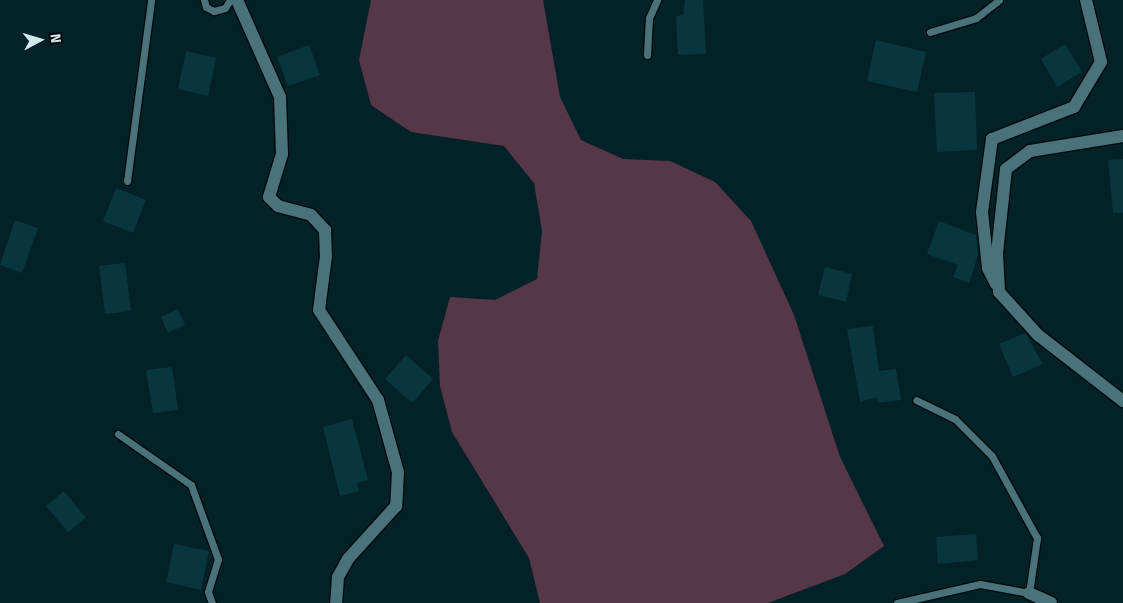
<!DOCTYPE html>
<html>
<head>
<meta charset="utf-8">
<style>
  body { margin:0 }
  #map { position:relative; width:1123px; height:603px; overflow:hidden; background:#032228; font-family:"Fira Sans",sans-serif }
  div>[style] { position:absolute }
  .green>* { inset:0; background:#553748 }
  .building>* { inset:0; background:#08363e }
  .roads { filter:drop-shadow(1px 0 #000b0e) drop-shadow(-1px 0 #000b0e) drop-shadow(0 1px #000b0e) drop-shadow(0 -1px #000b0e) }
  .lane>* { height:7px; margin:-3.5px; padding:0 3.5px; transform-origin:3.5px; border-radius:3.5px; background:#49727a }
  .street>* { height:12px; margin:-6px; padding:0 6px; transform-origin:6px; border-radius:6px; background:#49727a }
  span { translate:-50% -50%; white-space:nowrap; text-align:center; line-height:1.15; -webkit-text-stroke:4.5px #000a0d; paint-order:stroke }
  .north { position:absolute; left:15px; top:15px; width:50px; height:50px; -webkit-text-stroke:4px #000a0d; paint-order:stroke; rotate:84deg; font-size:14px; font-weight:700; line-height:20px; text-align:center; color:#d2e8ed }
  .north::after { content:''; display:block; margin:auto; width:18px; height:22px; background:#d2e8ed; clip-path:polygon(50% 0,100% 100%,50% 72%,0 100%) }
</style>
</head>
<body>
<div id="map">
  <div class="green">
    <i style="clip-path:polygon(371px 0,543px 0,560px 97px,581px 140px,623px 159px,670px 161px,715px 182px,751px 221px,794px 315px,840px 457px,884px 546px,845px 574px,768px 603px,540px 603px,529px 558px,452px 432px,440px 386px,438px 341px,450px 297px,495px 300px,537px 279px,542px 231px,534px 183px,504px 146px,411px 132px,371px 105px,359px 60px)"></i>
  </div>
  <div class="building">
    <i style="clip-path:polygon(685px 0,703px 0,706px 54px,678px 55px,676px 16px,683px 15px)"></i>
    <i style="clip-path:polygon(876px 40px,926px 52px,917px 92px,867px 81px)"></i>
    <i style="clip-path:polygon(1065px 44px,1082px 72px,1057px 87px,1041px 59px)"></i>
    <i style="clip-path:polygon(309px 45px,320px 75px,288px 86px,277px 57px)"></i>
    <i style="clip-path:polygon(186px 51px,216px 58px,208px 96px,178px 89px)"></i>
    <i style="clip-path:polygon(975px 92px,977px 150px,937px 152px,934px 93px)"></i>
    <i style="clip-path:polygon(1123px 159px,1123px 213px,1113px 213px,1108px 160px)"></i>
    <i style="clip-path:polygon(116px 188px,146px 200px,133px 233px,103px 221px)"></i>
    <i style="clip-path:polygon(15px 220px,38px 228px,22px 273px,0 265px)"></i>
    <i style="clip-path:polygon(939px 221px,976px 235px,978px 255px,969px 283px,953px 277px,958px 265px,927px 254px)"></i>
    <i style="clip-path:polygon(125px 263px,131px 311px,105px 314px,99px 266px)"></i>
    <i style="clip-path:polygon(825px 267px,852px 274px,846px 302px,818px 295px)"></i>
    <i style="clip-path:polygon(178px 309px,185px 325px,168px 333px,161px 317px)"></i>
    <i style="clip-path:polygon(873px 326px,879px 371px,896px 369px,901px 400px,878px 403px,877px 397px,860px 402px,847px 329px)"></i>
    <i style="clip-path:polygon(1025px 333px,1043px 364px,1013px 377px,999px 344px)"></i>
    <i style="clip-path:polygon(406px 355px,433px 379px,412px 403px,385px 379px)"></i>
    <i style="clip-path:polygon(172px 367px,178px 410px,153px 413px,146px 370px)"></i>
    <i style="clip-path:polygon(352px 419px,368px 480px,357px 483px,359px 491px,340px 496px,323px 427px)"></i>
    <i style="clip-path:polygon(64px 491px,86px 518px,68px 532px,46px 506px)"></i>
    <i style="clip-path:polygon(976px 534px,978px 560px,938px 564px,936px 537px)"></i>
    <i style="clip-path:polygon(174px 544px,209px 551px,201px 590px,166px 582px)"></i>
  </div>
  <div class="roads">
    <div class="lane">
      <i style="left:204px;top:0;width:7px;rotate:74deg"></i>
      <i style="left:206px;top:7px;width:9px;rotate:27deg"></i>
      <i style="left:214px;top:11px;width:11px;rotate:-15deg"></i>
      <i style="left:225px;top:8px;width:9px;rotate:-58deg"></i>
      <i style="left:930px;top:32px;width:48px;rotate:-16.9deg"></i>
      <i style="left:976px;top:18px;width:29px;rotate:-38deg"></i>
      <i style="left:647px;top:55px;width:37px;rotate:-87deg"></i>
      <i style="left:649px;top:18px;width:20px;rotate:-66deg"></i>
      <i style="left:127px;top:181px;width:183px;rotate:-82.4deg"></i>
      <i style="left:118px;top:434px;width:89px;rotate:34.9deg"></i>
      <i style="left:191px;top:485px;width:79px;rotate:70deg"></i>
      <i style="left:218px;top:559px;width:34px;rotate:107deg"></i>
      <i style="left:208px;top:592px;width:12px;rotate:70deg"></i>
      <i style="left:897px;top:603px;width:85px;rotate:-12.9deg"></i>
      <i style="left:980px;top:584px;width:50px;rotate:10.4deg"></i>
      <i style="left:1029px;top:593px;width:56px;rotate:-81.7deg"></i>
      <i style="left:1037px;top:538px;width:94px;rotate:-118.8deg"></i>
      <i style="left:992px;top:456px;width:52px;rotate:-135deg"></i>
      <i style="left:955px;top:419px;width:43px;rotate:-154deg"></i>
    </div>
    <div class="street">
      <i style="left:237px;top:0;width:106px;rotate:66.1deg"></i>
      <i style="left:280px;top:97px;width:57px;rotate:88deg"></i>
      <i style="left:282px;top:154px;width:45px;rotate:106.8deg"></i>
      <i style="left:269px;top:197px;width:13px;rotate:45deg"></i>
      <i style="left:278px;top:206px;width:34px;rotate:15deg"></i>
      <i style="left:311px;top:215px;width:21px;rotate:47deg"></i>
      <i style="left:325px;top:230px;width:26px;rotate:88deg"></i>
      <i style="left:326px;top:256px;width:54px;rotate:97.4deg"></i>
      <i style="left:319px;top:310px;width:108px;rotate:56.8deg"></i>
      <i style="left:378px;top:400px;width:75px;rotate:74.5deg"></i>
      <i style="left:398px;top:472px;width:34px;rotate:93deg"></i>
      <i style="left:396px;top:506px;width:72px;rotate:132.2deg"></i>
      <i style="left:348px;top:559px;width:21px;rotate:119deg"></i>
      <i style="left:338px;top:577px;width:26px;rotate:94deg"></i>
      <i style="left:1123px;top:136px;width:94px;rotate:170.8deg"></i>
      <i style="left:1030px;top:151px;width:30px;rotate:143deg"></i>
      <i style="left:1006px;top:169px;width:84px;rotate:96.1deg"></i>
      <i style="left:997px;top:253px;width:39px;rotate:87deg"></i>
      <i style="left:999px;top:292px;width:58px;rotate:47.8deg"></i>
      <i style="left:1038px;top:335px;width:108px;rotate:37.8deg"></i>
      <i style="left:996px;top:284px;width:18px;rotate:-117deg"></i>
      <i style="left:988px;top:268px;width:56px;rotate:-96.1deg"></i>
      <i style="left:982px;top:212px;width:74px;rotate:-82.2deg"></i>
      <i style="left:992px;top:139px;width:88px;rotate:-21.3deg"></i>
      <i style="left:1074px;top:107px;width:52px;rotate:-59deg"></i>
      <i style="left:1101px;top:62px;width:64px;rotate:-103.6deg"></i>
      <i style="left:1029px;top:593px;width:24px;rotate:24deg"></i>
    </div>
  </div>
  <div class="north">N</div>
</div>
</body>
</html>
